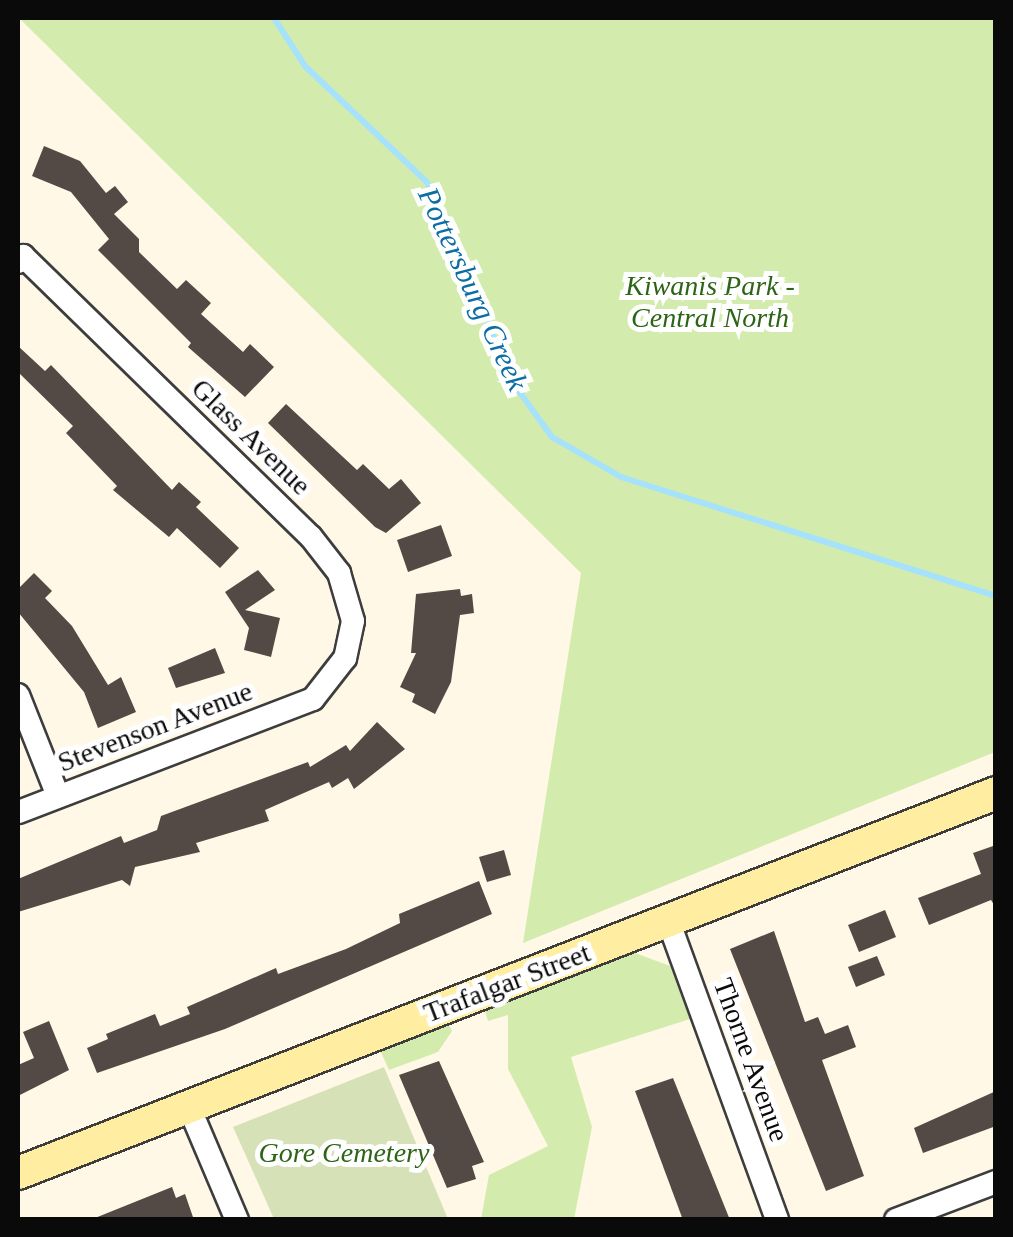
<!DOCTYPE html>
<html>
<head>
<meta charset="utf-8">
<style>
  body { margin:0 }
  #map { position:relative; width:1013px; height:1237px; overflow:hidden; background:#fff8e6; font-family:"Times New Roman",serif }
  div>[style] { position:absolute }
  .green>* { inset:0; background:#d3ecad }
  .cemetery>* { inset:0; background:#d7e1b7 }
  .stream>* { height:6px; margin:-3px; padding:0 3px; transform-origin:3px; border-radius:3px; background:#a6e2fb }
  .building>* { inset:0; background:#534a45 }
  .roads { filter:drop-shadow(2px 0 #3d3d3d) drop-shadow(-2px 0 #3d3d3d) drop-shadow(0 2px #3d3d3d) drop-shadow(0 -2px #3d3d3d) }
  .minor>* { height:22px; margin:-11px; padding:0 11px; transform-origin:11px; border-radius:11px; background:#fff }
  .secondary>* { height:32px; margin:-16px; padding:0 16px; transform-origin:16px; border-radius:16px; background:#ffeea1 }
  span { translate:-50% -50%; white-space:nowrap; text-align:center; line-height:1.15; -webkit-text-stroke:10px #fff; paint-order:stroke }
  .park-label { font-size:28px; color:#2d6516; font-style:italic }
  .street-label { font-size:28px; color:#0a0a0a }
  .water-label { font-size:30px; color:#0b6da4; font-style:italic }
  .frame { position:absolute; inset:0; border:20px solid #0a0a0a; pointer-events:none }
</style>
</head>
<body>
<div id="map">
  <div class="green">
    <i style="clip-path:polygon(19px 18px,995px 18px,995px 752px,523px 943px,581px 573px)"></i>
    <i style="clip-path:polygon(635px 953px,670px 966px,690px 1019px,571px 1057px,592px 1127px,574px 1219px,481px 1219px,489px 1175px,548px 1146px,508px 1069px,508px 1015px,488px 1021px,485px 1011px)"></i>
    <i style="clip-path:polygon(448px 1023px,452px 1031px,438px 1052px,389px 1070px,380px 1050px)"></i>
  </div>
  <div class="cemetery">
    <i style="clip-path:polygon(384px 1067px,448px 1219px,274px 1219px,233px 1127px)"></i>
  </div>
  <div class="stream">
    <i style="left:274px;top:18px;width:57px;rotate:57.1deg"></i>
    <i style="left:305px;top:66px;width:168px;rotate:43.6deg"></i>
    <i style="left:427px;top:182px;width:219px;rotate:66.8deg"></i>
    <i style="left:513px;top:383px;width:67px;rotate:54.2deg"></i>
    <i style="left:552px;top:437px;width:80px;rotate:30.1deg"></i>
    <i style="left:621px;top:477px;width:393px;rotate:17.6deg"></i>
  </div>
  <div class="building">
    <i style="clip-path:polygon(44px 146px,80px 161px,106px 193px,115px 186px,128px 202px,114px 214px,139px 239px,139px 252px,177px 289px,186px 280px,211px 303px,201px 314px,243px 352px,250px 344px,274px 367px,245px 397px,188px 347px,191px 343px,98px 250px,109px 239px,71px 192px,32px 176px)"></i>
    <i style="clip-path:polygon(18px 346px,45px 371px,51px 365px,172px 490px,179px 482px,201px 502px,196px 507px,239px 548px,220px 568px,177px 528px,169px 537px,113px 490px,117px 486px,66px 433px,73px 426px,18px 372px)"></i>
    <i style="clip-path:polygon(286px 404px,357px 470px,363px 464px,389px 489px,401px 479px,421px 503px,386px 533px,375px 527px,268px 423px)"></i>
    <i style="clip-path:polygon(441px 525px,452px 556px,408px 572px,397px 540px)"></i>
    <i style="clip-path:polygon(258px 570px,275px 590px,245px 610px,280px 618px,271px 657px,244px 650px,249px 628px,225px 592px)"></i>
    <i style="clip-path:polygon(34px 573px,52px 591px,45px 598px,72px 626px,108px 685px,121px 677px,136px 712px,98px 728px,84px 692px,18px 612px,18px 589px)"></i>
    <i style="clip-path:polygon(460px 589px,461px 596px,472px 594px,474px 613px,460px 615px,451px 682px,435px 714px,412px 702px,415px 694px,400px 687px,416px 653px,411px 653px,416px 594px)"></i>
    <i style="clip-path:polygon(215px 648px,225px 673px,176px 688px,168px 668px)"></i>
    <i style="clip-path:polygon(377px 722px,405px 749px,354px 789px,348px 778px,332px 788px,329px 782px,265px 810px,269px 821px,196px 843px,200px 852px,135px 867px,130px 886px,122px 880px,18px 912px,18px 879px,121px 836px,124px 843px,157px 830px,161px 816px,308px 762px,310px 767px,346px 745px,350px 751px)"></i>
    <i style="clip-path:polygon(996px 845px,996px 908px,991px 900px,929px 925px,918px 898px,981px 874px,973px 853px)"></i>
    <i style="clip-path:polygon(504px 850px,511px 875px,487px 882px,479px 857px)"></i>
    <i style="clip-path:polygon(479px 881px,492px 914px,225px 1029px,97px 1073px,87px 1048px,108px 1039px,106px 1034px,155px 1014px,160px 1026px,190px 1014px,187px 1007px,276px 968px,278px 974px,346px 949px,400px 923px,399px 914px)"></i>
    <i style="clip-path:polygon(885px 910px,896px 937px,859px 952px,848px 925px)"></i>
    <i style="clip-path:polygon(774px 931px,805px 1022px,818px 1017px,825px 1034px,848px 1025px,856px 1047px,822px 1060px,864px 1176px,826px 1191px,730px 949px)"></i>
    <i style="clip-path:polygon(877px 956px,885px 975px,856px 987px,848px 967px)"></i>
    <i style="clip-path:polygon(49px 1021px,69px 1070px,18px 1096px,18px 1065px,34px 1058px,23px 1032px)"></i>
    <i style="clip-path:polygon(439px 1061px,484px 1162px,472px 1166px,476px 1179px,447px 1188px,399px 1075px)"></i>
    <i style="clip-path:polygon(673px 1078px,730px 1220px,683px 1220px,635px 1091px)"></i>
    <i style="clip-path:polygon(996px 1091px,996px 1126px,923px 1153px,914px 1128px)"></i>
    <i style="clip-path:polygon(172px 1187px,176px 1198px,185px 1194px,194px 1220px,90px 1220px)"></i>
  </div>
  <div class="roads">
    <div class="minor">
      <i style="left:18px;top:262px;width:8px;rotate:-50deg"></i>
      <i style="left:23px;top:256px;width:402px;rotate:44.3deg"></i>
      <i style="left:311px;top:537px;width:46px;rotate:52.1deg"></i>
      <i style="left:339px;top:573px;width:50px;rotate:73.7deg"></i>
      <i style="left:353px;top:621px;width:38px;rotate:102deg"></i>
      <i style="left:345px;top:658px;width:52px;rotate:128deg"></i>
      <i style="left:313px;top:699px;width:316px;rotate:159deg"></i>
      <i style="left:18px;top:695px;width:109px;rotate:68.4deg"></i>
      <i style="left:668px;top:920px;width:319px;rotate:70deg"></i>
      <i style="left:189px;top:1107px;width:123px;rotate:67deg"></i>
      <i style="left:896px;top:1220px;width:107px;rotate:-20.8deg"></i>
    </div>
    <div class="secondary">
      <i style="left:18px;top:1173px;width:1049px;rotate:-21.23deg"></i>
    </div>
  </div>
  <div class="park-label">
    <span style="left:710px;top:302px">Kiwanis Park -<br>Central North</span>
    <span style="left:344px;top:1153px">Gore Cemetery</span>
  </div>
  <div class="street-label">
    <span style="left:251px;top:437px;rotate:44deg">Glass Avenue</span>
    <span style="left:155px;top:727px;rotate:-21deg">Stevenson Avenue</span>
    <span style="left:507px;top:983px;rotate:-21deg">Trafalgar Street</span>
    <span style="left:751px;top:1060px;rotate:70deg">Thorne Avenue</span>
  </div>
  <div class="water-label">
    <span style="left:473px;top:289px;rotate:65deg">Pottersburg Creek</span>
  </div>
  <div class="frame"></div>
</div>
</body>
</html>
